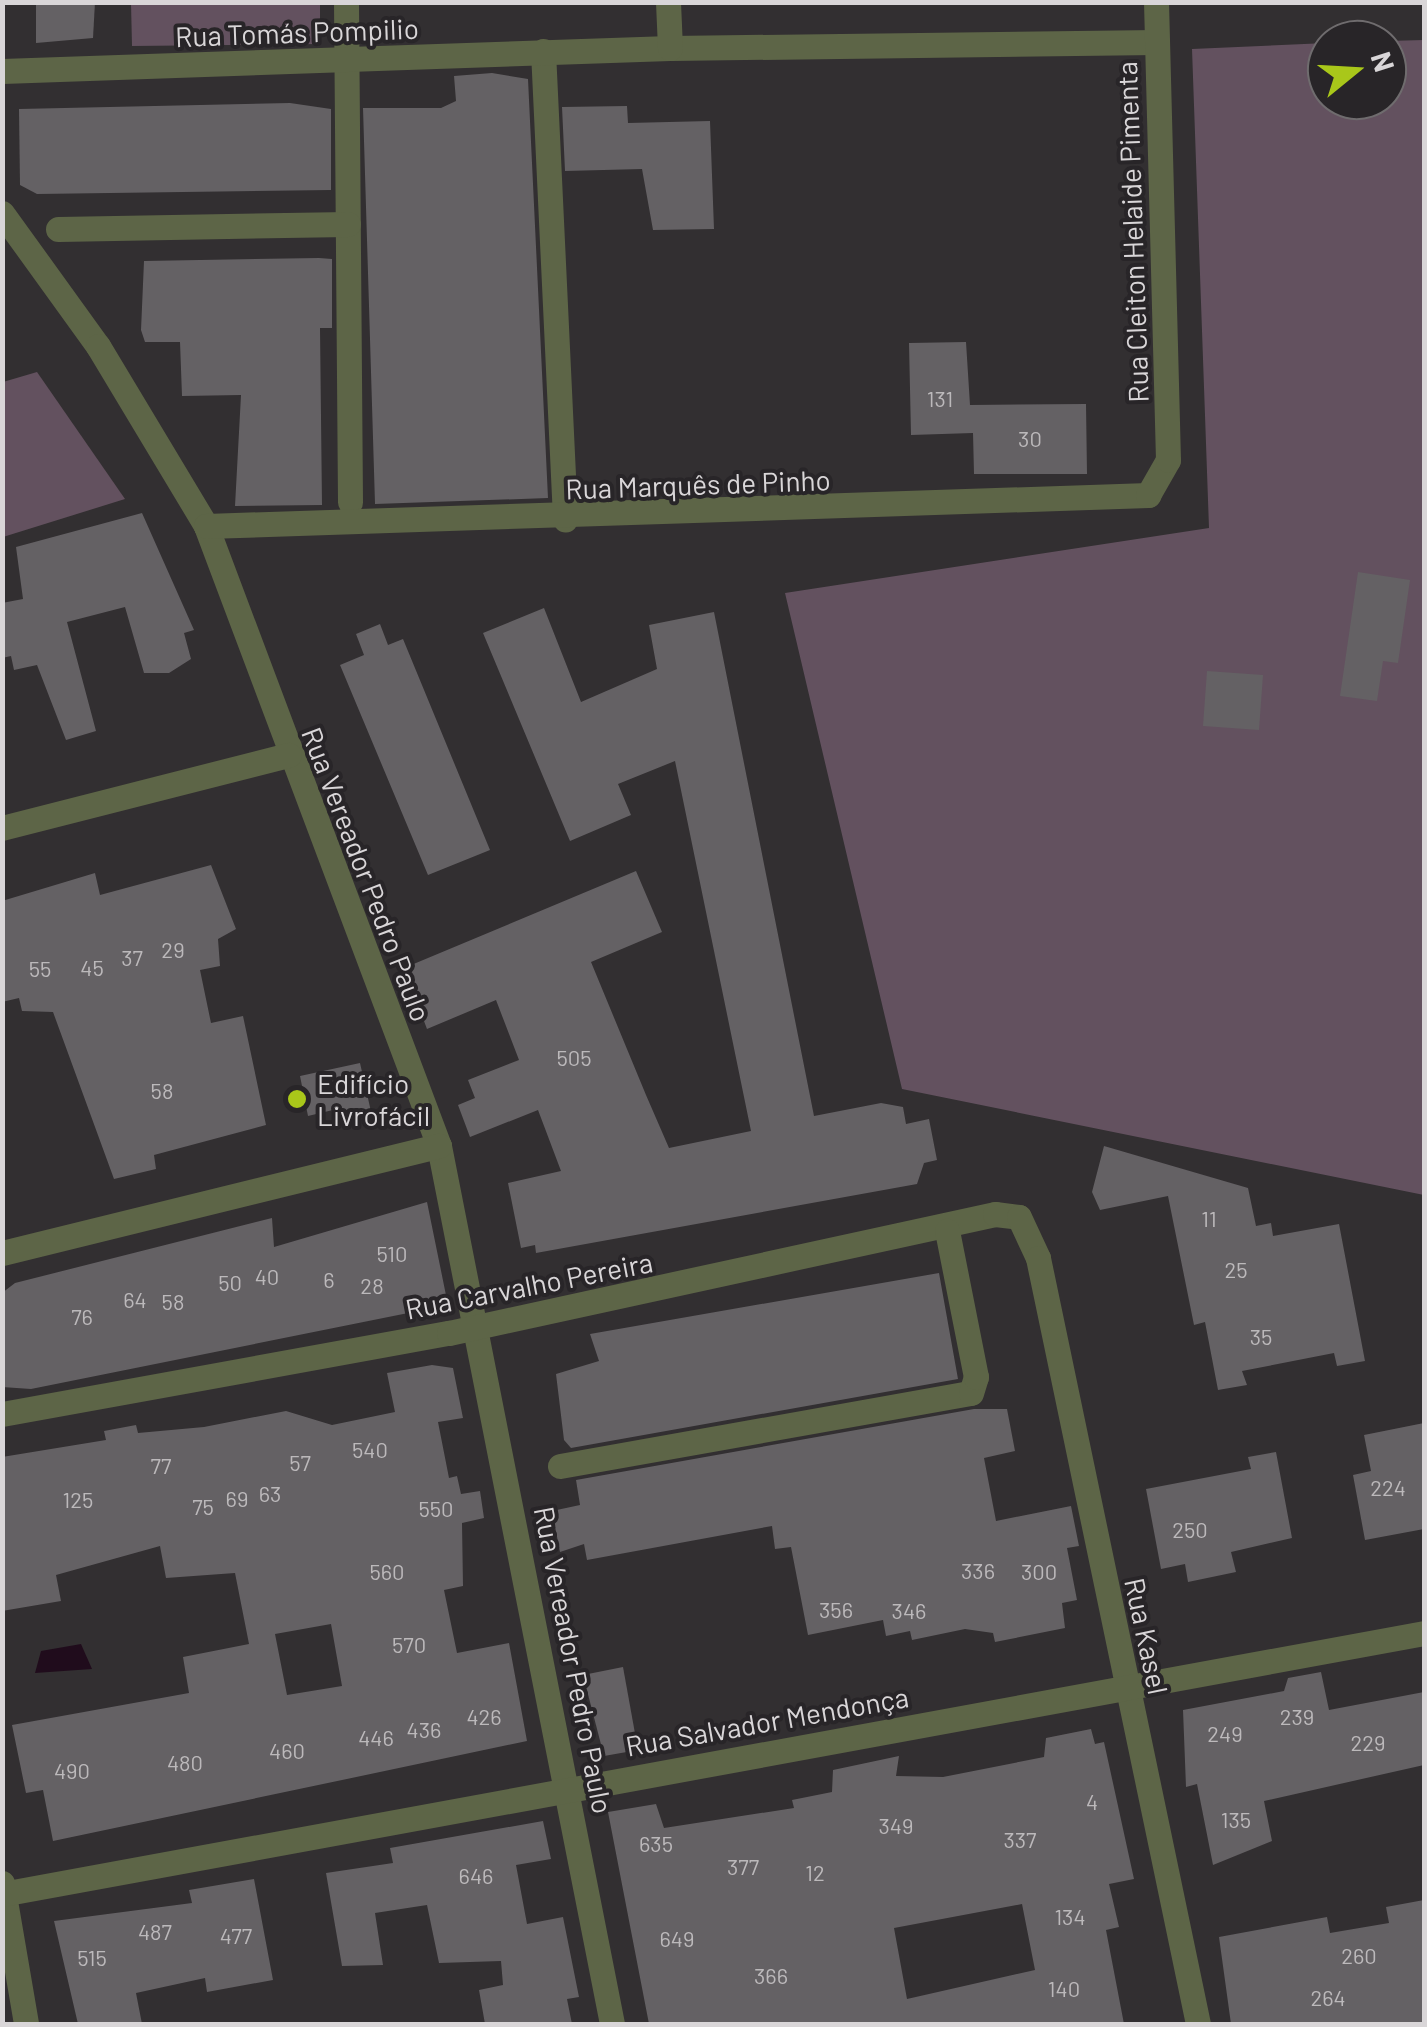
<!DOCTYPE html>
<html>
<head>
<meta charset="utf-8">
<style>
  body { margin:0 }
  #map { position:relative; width:1427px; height:2027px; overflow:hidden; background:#322f31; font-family:Barlow,sans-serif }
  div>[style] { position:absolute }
  .green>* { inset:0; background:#63515f }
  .water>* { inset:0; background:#200c1c }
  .building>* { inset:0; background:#646164 }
  .minor>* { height:25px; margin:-12.5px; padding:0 12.5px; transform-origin:12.5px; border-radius:12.5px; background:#5d6547 }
  .dots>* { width:28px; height:28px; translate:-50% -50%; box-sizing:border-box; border:5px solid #282528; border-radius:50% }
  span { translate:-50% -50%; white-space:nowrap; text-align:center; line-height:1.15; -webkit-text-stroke:8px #282528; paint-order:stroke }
  .number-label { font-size:22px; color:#bcb9bb }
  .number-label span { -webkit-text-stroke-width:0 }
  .street-label { font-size:28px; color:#d9d6d8 }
  .poi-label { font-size:28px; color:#d9d6d8 }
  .left { translate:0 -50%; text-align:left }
  .frame { position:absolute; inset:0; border:5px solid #d9d6d8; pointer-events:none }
  .north { position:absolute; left:1307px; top:20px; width:100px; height:100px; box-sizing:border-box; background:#282528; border:2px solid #6f6c6e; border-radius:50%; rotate:72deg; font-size:28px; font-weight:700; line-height:40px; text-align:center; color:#d9d6d8 }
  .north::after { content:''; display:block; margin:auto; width:35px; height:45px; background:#a9c71a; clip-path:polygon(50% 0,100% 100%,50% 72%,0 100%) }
</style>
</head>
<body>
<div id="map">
  <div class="green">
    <i style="clip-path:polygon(131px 3px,320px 3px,320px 44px,132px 46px)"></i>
    <i style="clip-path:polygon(1424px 40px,1424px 1195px,902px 1089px,785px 593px,1209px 528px,1192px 49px,1327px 43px,1327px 100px,1387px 100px,1387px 41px)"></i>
    <i style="clip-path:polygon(37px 372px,125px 499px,3px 537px,3px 382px)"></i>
  </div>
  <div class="water">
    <i style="clip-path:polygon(81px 1644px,92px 1669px,35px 1673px,41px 1651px)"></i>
  </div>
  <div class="building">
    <i style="clip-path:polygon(36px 2px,95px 2px,93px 38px,36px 43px)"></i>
    <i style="clip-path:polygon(492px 73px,528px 79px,548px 498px,375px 504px,363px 108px,441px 108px,456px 101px,454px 76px)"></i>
    <i style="clip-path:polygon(290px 103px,331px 109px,331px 190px,37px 194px,20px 185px,19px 109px)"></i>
    <i style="clip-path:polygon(627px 106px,628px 123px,710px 121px,714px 229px,653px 230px,642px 169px,565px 171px,562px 107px)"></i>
    <i style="clip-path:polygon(319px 258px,332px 259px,332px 328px,320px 328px,322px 505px,235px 506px,241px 395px,182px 396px,180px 342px,145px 342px,141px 330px,144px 261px)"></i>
    <i style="clip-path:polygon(966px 342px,970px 405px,1086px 404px,1087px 474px,974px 474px,973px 433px,911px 435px,909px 343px)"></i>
    <i style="clip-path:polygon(142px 513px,194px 630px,184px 633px,191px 659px,169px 673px,144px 673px,125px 607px,67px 622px,96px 731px,66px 740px,37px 665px,14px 670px,11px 656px,2px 658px,2px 603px,23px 599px,16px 547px)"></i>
    <i style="clip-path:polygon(1358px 572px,1410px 580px,1398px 663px,1383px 661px,1377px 701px,1340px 696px)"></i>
    <i style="clip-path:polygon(544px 608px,581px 702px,657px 669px,649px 625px,714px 612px,814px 1116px,881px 1103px,903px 1107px,906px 1124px,929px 1119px,937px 1160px,924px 1163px,917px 1184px,536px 1253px,535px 1245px,521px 1248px,508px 1183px,561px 1171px,538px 1110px,470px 1137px,458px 1105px,475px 1098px,468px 1080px,519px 1060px,496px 1000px,427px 1029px,404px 968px,636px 871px,662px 932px,591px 962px,646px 1095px,669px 1148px,751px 1131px,675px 761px,618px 784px,631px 815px,570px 841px,483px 633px)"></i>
    <i style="clip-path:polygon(380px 624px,388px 645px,403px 639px,490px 850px,428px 875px,340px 665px,364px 655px,356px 634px)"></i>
    <i style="clip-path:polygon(1207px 671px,1263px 675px,1259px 730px,1203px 726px)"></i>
    <i style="clip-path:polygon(211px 865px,236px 929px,218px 939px,220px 966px,200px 970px,211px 1023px,243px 1016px,266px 1125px,154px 1155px,156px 1169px,114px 1179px,53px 1012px,22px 1011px,19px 998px,2px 1002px,2px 901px,95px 873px,100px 895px)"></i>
    <i style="clip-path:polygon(360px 1063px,372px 1116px,340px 1123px,337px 1109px,308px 1116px,300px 1076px)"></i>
    <i style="clip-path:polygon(1104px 1146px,1248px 1188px,1256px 1226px,1271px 1223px,1273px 1236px,1339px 1224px,1365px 1361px,1337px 1366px,1334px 1353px,1242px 1371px,1247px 1385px,1218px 1390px,1205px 1322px,1194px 1325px,1168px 1196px,1100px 1210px,1092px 1192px)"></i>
    <i style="clip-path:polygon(427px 1202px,448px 1305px,31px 1389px,2px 1387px,2px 1293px,15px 1283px,272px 1218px,274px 1247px)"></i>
    <i style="clip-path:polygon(939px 1273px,958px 1379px,571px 1448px,564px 1440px,556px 1374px,599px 1361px,590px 1334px)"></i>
    <i style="clip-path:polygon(evenodd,432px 1365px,453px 1368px,463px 1418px,438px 1422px,449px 1478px,457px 1476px,461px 1494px,480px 1491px,484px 1518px,462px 1523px,463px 1586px,444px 1590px,457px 1653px,509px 1643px,527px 1741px,53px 1841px,43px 1790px,26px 1793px,12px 1725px,189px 1693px,183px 1657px,249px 1644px,235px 1573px,166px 1578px,160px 1546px,56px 1575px,61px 1601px,2px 1611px,2px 1457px,106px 1440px,104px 1431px,136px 1425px,138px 1433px,204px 1427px,286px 1411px,332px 1425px,395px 1412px,387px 1373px,432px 1365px,331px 1624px,342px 1686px,287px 1695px,275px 1634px,331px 1624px)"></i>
    <i style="clip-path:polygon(974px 1409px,1007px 1409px,1015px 1451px,984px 1458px,996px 1521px,1071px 1506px,1079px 1546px,1067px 1548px,1077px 1600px,1062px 1603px,1065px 1628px,995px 1642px,993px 1633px,965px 1629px,912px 1640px,910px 1631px,886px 1636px,883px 1620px,808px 1635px,791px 1547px,775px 1549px,772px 1526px,587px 1560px,584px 1544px,560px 1552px,552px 1511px,580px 1505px,576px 1480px)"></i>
    <i style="clip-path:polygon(1424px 1423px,1424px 1529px,1365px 1540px,1353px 1475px,1371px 1471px,1364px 1435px)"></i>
    <i style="clip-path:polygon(1276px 1452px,1292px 1538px,1231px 1552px,1236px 1572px,1188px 1582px,1185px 1564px,1161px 1569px,1146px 1489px,1251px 1469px,1248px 1457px)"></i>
    <i style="clip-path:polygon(623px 1667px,638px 1750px,604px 1756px,583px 1675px)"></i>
    <i style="clip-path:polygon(1321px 1672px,1329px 1710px,1424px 1692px,1424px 1765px,1264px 1801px,1272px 1841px,1213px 1865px,1197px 1784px,1186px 1787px,1183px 1710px,1284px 1691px,1288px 1678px)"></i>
    <i style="clip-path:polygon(evenodd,1091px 1729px,1095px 1744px,1104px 1742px,1134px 1879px,1109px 1884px,1119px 1927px,1106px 1930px,1124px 2024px,649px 2024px,608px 1812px,656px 1804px,664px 1828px,794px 1808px,792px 1800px,832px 1792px,833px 1770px,899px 1756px,896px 1776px,943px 1777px,1044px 1757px,1046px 1738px,1091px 1729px,1022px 1904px,1035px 1970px,907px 1999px,894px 1928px,1022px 1904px)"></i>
    <i style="clip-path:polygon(543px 1821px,551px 1859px,516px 1865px,527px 1924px,563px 1917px,579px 1997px,567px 1999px,572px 2024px,485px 2024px,479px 1990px,503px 1985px,501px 1961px,439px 1963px,427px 1905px,375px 1913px,383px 1965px,342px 1966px,326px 1873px,393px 1863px,390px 1848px)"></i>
    <i style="clip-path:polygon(254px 1879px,273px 1980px,207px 1992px,205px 1978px,136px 1993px,142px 2024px,78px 2024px,54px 1921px,192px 1903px,189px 1890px)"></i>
    <i style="clip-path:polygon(1424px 1900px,1424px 2024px,1231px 2024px,1219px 1937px,1327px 1917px,1330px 1933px,1389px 1923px,1386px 1907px)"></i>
  </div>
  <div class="minor">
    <i style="left:346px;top:2px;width:500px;rotate:89.54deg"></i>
    <i style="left:670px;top:48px;width:487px;rotate:-0.7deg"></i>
    <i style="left:543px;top:51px;width:469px;rotate:87.3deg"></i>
    <i style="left:2px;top:71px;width:668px;rotate:-1.97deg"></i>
    <i style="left:670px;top:48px;width:46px;rotate:-92.5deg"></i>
    <i style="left:2px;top:213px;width:164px;rotate:54.2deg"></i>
    <i style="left:98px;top:346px;width:210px;rotate:59deg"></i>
    <i style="left:206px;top:526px;width:662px;rotate:69.4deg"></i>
    <i style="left:439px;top:1146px;width:895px;rotate:78.85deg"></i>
    <i style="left:58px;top:229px;width:290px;rotate:-1deg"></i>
    <i style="left:206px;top:526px;width:943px;rotate:-1.88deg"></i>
    <i style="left:1148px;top:495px;width:40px;rotate:-60.3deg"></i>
    <i style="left:1168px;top:460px;width:458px;rotate:-91.5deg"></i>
    <i style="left:2px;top:828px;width:296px;rotate:-14.3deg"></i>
    <i style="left:2px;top:1253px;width:450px;rotate:-13.8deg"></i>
    <i style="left:2px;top:1414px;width:454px;rotate:-10.3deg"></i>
    <i style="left:449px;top:1333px;width:559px;rotate:-12.3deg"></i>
    <i style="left:995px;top:1214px;width:24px;rotate:7deg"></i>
    <i style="left:1019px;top:1217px;width:45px;rotate:65.1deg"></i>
    <i style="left:1038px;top:1258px;width:783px;rotate:78.2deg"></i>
    <i style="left:560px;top:1466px;width:417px;rotate:-10.1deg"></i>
    <i style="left:971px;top:1393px;width:17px;rotate:-73deg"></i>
    <i style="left:976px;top:1377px;width:149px;rotate:-101.2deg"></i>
    <i style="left:2px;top:1883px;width:143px;rotate:80.3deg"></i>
    <i style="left:2px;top:1894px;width:1446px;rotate:-10.4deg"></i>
  </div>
  <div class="dots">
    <i style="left:297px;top:1099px;background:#a9c71a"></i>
  </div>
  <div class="number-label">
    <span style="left:940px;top:399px">131</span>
    <span style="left:1030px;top:439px">30</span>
    <span style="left:173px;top:950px">29</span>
    <span style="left:132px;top:958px">37</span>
    <span style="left:92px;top:968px">45</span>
    <span style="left:40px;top:969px">55</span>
    <span style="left:574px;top:1058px">505</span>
    <span style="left:162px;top:1091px">58</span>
    <span style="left:1209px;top:1219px">11</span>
    <span style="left:392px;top:1254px">510</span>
    <span style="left:1236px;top:1270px">25</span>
    <span style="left:267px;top:1277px">40</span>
    <span style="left:329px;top:1280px">6</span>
    <span style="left:230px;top:1283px">50</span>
    <span style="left:372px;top:1286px">28</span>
    <span style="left:135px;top:1300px">64</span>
    <span style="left:173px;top:1302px">58</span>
    <span style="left:82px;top:1317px">76</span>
    <span style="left:1261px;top:1337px">35</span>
    <span style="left:370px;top:1450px">540</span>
    <span style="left:300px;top:1463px">57</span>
    <span style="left:161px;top:1466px">77</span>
    <span style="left:1388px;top:1488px">224</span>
    <span style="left:270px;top:1494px">63</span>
    <span style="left:237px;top:1499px">69</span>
    <span style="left:78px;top:1500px">125</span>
    <span style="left:203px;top:1507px">75</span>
    <span style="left:436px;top:1509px">550</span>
    <span style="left:1190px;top:1530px">250</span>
    <span style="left:978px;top:1571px">336</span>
    <span style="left:387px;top:1572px">560</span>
    <span style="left:1039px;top:1572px">300</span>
    <span style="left:836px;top:1610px">356</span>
    <span style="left:909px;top:1611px">346</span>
    <span style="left:409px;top:1645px">570</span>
    <span style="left:484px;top:1717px">426</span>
    <span style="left:1297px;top:1717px">239</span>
    <span style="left:424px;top:1730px">436</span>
    <span style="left:1225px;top:1734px">249</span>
    <span style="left:376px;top:1738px">446</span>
    <span style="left:1368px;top:1743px">229</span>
    <span style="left:287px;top:1751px">460</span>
    <span style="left:185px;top:1763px">480</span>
    <span style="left:72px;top:1771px">490</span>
    <span style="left:1092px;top:1802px">4</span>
    <span style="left:1236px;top:1820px">135</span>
    <span style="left:896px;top:1826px">349</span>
    <span style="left:1020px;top:1840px">337</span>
    <span style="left:656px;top:1844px">635</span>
    <span style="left:743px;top:1867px">377</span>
    <span style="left:815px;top:1873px">12</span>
    <span style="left:476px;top:1876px">646</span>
    <span style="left:1070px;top:1917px">134</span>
    <span style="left:155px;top:1932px">487</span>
    <span style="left:236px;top:1936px">477</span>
    <span style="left:677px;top:1939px">649</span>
    <span style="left:1359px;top:1956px">260</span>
    <span style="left:92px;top:1958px">515</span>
    <span style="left:771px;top:1976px">366</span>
    <span style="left:1064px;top:1989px">140</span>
    <span style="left:1328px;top:1998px">264</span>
  </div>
  <div class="street-label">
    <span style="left:297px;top:32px;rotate:-2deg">Rua Tomás Pompilio</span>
    <span style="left:1132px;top:232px;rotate:-92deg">Rua Cleiton Helaide Pimenta</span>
    <span style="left:698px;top:484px;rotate:-2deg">Rua Marquês de Pinho</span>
    <span style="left:367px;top:874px;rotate:69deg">Rua Vereador Pedro Paulo</span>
    <span style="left:529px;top:1285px;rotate:-11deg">Rua Carvalho Pereira</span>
    <span style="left:1147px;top:1636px;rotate:78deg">Rua Kasel</span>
    <span style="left:574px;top:1660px;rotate:79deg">Rua Vereador Pedro Paulo</span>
    <span style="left:767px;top:1721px;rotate:-10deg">Rua Salvador Mendonça</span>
  </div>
  <div class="poi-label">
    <span class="left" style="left:317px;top:1099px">Edifício<br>Livrofácil</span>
  </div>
  <div class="frame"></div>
  <div class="north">N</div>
</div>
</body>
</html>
